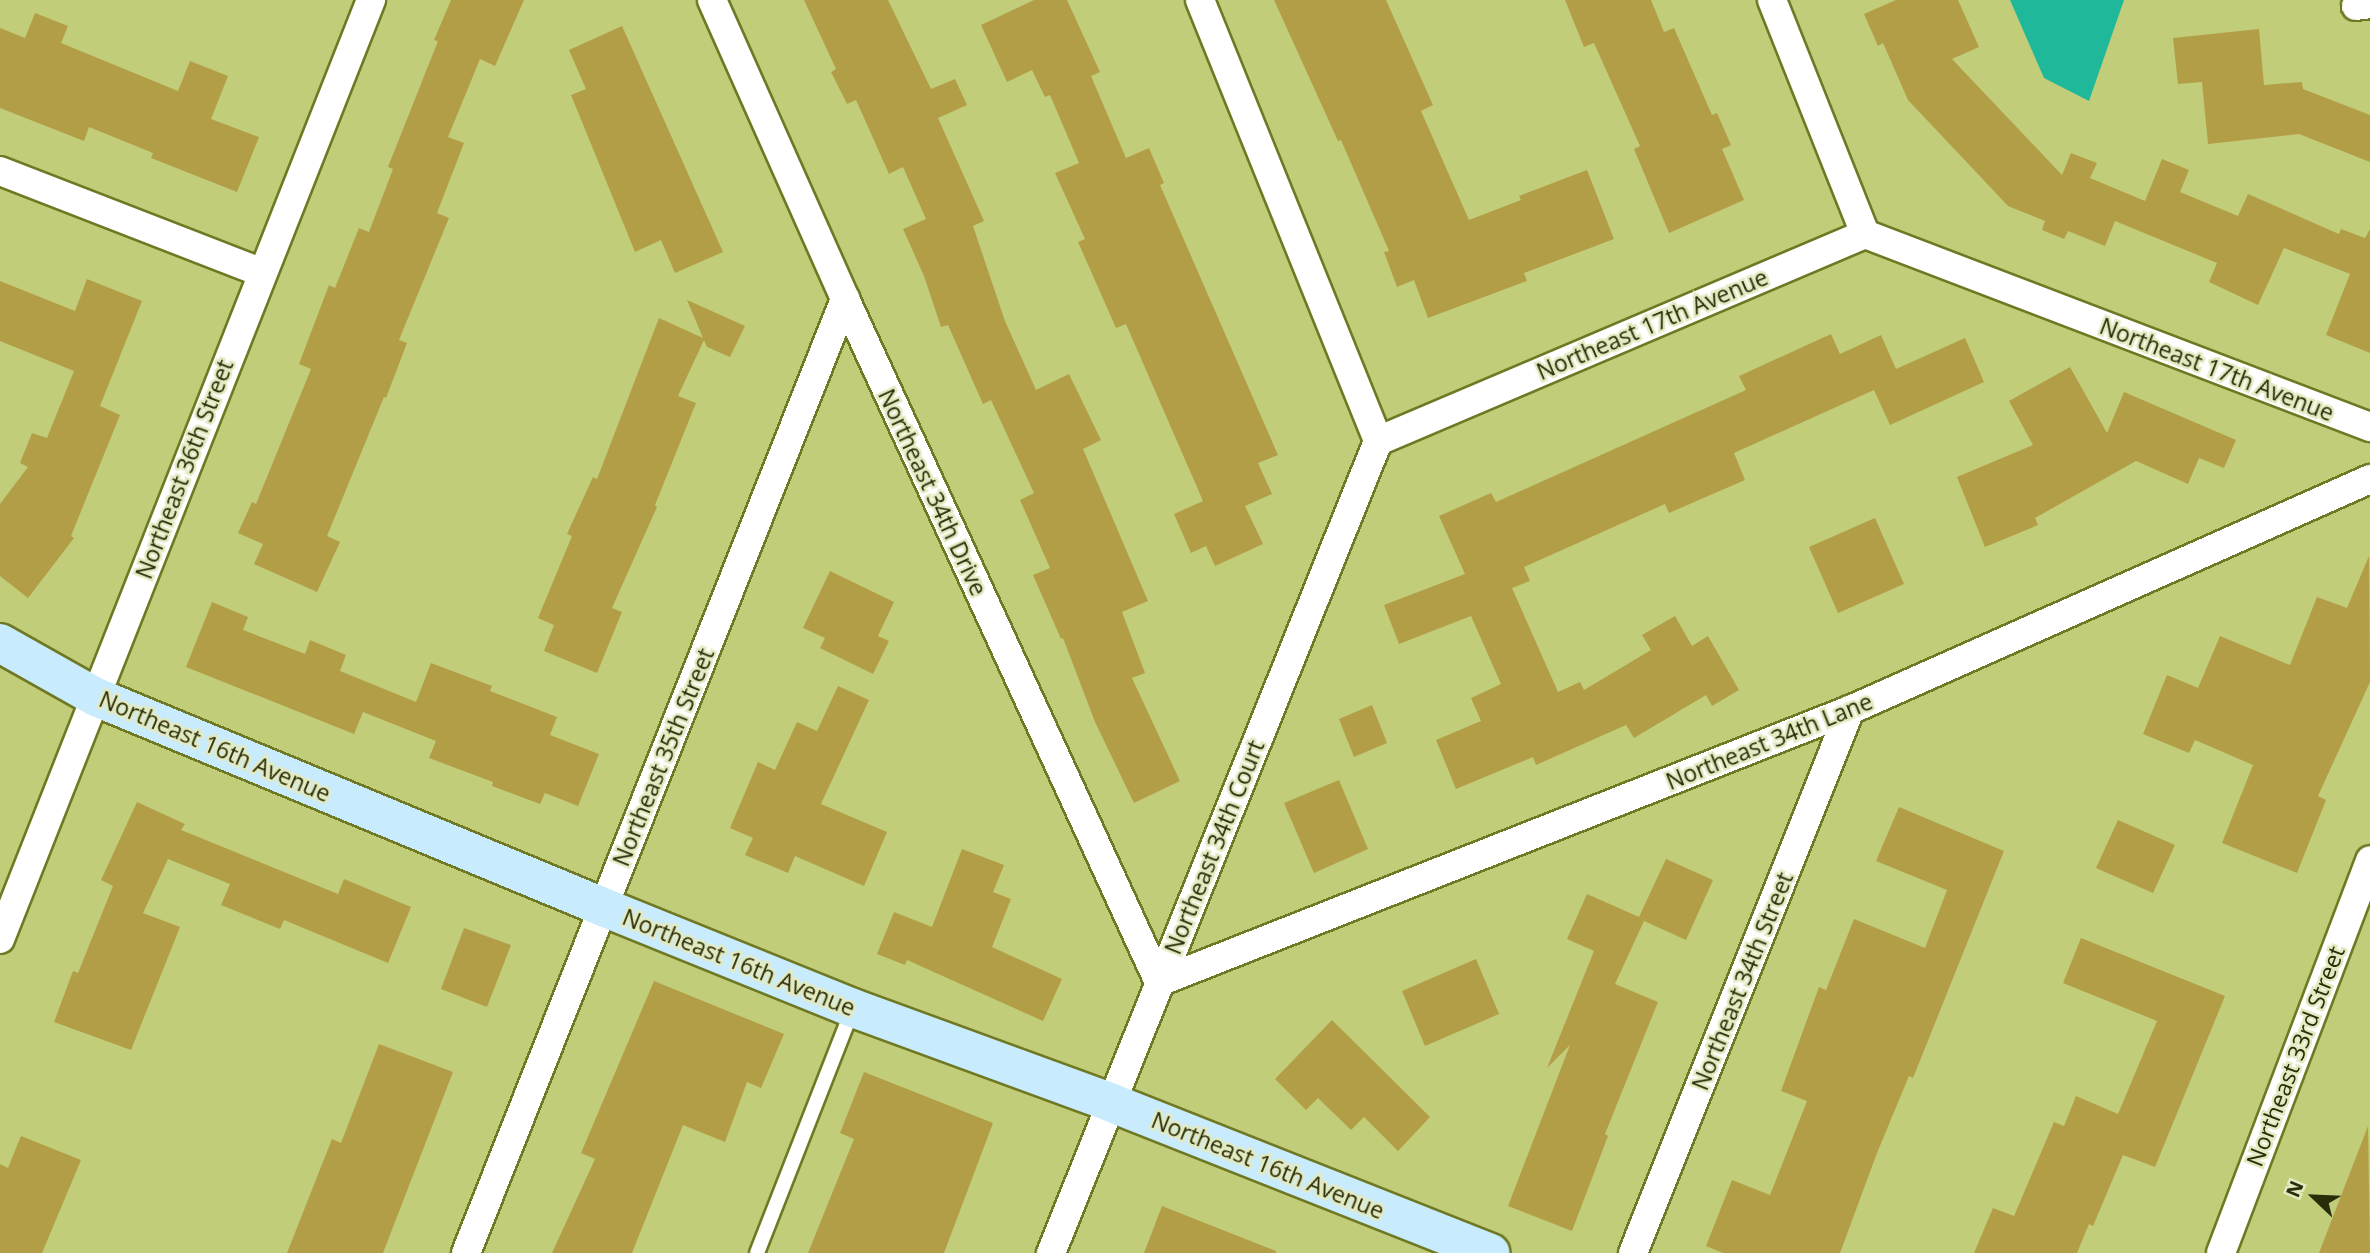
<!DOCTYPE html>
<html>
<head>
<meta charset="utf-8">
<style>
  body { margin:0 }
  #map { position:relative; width:2370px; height:1253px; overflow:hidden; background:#c1cd79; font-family:"Open Sans",sans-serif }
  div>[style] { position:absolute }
  .water>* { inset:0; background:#1fb89b }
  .building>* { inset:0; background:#b39e48 }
  .roads { filter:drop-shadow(2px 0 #6f7822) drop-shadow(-2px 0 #6f7822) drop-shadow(0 2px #6f7822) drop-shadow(0 -2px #6f7822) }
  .lane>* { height:14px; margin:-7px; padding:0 7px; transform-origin:7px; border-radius:7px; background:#fff }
  .street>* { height:28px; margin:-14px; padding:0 14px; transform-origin:14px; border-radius:14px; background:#fff }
  .secondary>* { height:38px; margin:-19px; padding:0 19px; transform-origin:19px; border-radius:19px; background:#c8ebfe }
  span { translate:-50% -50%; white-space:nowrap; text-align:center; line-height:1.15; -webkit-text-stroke:5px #e3eac1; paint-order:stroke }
  .street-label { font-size:23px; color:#292d09 }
  .north { position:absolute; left:2279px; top:1162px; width:70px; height:70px; -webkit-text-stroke:5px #e3eac1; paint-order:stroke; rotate:293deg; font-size:19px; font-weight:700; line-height:28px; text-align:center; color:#292d09 }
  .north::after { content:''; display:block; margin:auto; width:24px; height:32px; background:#292d09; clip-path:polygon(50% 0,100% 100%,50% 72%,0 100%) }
</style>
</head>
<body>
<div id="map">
  <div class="water">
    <i style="clip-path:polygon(2010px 0,2124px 0,2089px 101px,2044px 78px)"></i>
  </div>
  <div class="building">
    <i style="clip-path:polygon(451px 0,524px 0,495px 66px,480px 59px,448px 137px,464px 143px,437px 213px,449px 218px,399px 340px,407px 343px,386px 398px,384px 397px,327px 536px,340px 542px,317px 592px,254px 564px,263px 544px,238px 533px,252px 502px,256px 504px,311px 369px,299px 364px,329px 285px,335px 288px,359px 228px,369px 232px,393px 169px,388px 167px,438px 41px,434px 40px)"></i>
    <i style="clip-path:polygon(804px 0,888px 0,931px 89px,955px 79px,967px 105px,938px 118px,984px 221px,973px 226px,1005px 321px,1036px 390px,1069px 374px,1101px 440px,1083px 449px,1148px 601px,1122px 612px,1145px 673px,1132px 678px,1180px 781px,1134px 803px,1095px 722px,1063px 638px,1061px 639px,1033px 575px,1050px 568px,1020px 500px,1034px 493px,991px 400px,983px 404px,948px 325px,941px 327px,924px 276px,903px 229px,926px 219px,903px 167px,889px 174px,856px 100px,847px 104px,831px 72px,836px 69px)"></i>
    <i style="clip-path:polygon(1034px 0,1067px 0,1100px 72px,1091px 76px,1126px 158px,1149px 148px,1164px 183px,1160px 185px,1278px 455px,1258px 463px,1272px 494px,1245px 506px,1263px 544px,1215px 566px,1206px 546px,1191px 553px,1174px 514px,1203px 501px,1126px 324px,1116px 328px,1078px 242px,1085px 239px,1055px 173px,1079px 163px,1050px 95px,1045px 97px,1032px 70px,1007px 82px,981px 25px)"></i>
    <i style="clip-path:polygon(1274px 0,1386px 0,1433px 105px,1421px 111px,1469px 220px,1521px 200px,1519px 196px,1587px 170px,1614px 239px,1524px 273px,1527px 281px,1428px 318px,1414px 280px,1397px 287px,1384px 252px,1389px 251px,1341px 140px,1338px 141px)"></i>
    <i style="clip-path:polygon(1565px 0,1651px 0,1664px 32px,1674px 28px,1712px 115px,1717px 113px,1731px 145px,1722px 149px,1744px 200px,1669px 233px,1634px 149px,1640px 146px,1594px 43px,1584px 47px)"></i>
    <i style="clip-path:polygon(1896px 0,1958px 0,1979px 47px,1952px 59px,2062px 175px,2071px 153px,2097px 163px,2090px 178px,2145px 201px,2162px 159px,2189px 170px,2180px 192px,2238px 216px,2248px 194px,2339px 234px,2341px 229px,2365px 238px,2370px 229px,2370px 353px,2326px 335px,2350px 274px,2284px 248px,2258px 305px,2209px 282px,2217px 263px,2115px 221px,2105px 246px,2068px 231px,2064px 239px,2042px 230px,2045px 221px,2008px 206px,1908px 100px,1883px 43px,1878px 46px,1864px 14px)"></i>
    <i style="clip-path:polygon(35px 13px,68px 26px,61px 43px,178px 91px,190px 61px,228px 76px,211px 119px,259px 137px,237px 192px,151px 158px,153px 153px,89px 127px,84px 141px,0 108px,0 28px,25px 38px)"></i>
    <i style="clip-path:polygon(622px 26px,723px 252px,675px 273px,661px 240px,635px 252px,571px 95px,586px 89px,569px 50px)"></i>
    <i style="clip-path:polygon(2259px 29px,2264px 85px,2302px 82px,2303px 89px,2370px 115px,2370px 162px,2299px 134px,2208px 144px,2202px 82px,2178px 84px,2173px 38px)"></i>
    <i style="clip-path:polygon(87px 279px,142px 301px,100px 406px,120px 415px,71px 536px,74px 538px,28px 598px,0 576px,0 504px,28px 467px,20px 463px,32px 433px,47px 438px,74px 371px,0 341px,0 281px,75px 311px)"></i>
    <i style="clip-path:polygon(687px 300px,745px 326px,730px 357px,707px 347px,704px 340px,678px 396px,696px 403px,655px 505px,657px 507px,612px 608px,622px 612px,597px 673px,544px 651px,554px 625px,538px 618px,572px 536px,567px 534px,593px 477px,597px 479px,659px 318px,703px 338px)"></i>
    <i style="clip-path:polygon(1831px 334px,1840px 354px,1881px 335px,1896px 369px,1965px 338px,1984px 382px,1890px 425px,1874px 390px,1734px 453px,1745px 480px,1669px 513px,1665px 504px,1524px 567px,1530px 581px,1512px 588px,1558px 692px,1580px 682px,1584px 690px,1651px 650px,1642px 635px,1675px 616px,1692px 646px,1708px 636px,1739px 690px,1712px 706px,1706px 695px,1634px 738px,1626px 725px,1536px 765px,1533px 757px,1456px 789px,1436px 740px,1481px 721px,1471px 698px,1501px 684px,1471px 616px,1399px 644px,1384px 605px,1465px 574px,1439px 516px,1491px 493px,1496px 502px,1746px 390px,1739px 376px)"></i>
    <i style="clip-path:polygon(2070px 367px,2107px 433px,2124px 392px,2236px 440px,2224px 468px,2199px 458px,2188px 484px,2136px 461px,2035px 518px,2038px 525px,1985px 547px,1957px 477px,2033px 445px,2009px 401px)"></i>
    <i style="clip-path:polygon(1875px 518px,1904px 584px,1838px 613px,1809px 547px)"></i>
    <i style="clip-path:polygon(2369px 556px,2370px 682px,2318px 796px,2326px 800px,2297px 873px,2222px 843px,2253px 765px,2195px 740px,2189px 753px,2143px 734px,2167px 675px,2198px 688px,2220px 636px,2290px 665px,2317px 597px,2347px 608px)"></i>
    <i style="clip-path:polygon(830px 571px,894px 602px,878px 636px,889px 641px,873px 674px,820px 648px,825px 638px,803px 628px)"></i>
    <i style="clip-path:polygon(212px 602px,248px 617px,243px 630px,305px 654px,310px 640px,346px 655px,340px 671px,416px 702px,431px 663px,492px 686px,490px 691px,557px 717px,550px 735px,599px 754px,578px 806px,545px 793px,540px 804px,492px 786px,493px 782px,429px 758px,436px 741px,363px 712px,354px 734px,186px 667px)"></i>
    <i style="clip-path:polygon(838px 686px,869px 700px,821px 804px,887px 832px,864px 886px,795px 856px,788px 873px,745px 855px,753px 838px,730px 828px,758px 762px,775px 770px,797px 722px,817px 731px)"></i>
    <i style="clip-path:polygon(1372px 705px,1387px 743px,1354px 757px,1339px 719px)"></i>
    <i style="clip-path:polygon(1339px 780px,1368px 849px,1314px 873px,1284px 803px)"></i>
    <i style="clip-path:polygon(137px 802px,185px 824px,181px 830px,338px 894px,344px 879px,411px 907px,388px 963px,284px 920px,280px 929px,221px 905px,230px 884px,168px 859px,143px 913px,180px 927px,131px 1050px,54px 1022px,73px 971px,78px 973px,113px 886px,101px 880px)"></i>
    <i style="clip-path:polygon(1899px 807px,2004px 851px,1913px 1078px,1909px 1076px,1877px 1153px,1840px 1253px,1723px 1253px,1706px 1246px,1732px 1180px,1770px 1195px,1807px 1101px,1781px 1091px,1819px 987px,1826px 990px,1854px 919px,1925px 948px,1947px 890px,1876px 861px)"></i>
    <i style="clip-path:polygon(2118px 820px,2175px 845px,2153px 893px,2096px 868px)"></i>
    <i style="clip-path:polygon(962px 849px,1004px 865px,993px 892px,1011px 899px,992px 947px,1062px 979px,1043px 1021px,907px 960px,905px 965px,877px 954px,894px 912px,932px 927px)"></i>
    <i style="clip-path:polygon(1666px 859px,1713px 880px,1686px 940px,1644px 921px,1615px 984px,1658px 1002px,1605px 1134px,1608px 1136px,1572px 1231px,1508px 1206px,1570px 1045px,1547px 1068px,1594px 951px,1567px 939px,1587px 894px,1639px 917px)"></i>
    <i style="clip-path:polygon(464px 928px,511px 945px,487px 1007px,441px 989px)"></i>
    <i style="clip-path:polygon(2081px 938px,2225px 996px,2155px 1167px,2123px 1155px,2093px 1226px,2089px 1224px,2077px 1253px,1974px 1253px,1993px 1208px,2014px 1216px,2054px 1122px,2064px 1126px,2076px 1096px,2118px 1114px,2157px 1021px,2063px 983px)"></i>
    <i style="clip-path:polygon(1476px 959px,1499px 1014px,1425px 1046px,1402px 991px)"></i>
    <i style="clip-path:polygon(654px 981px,784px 1034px,761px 1088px,747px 1082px,725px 1142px,683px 1125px,632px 1253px,552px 1253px,595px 1159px,581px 1153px)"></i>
    <i style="clip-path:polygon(1332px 1020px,1430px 1117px,1398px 1151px,1364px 1117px,1351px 1130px,1318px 1098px,1306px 1110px,1275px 1079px)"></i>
    <i style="clip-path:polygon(379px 1044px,453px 1072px,383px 1253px,287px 1253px,332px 1139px,341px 1143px)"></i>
    <i style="clip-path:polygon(864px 1072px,993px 1123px,944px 1253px,808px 1253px,854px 1139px,840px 1133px)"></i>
    <i style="clip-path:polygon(2368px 1126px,2370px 1253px,2319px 1253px)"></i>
    <i style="clip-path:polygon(21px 1136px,81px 1160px,42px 1253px,0 1253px,0 1164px,8px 1168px)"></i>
    <i style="clip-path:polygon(1162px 1206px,1276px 1251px,1276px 1253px,1144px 1253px)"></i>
  </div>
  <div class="roads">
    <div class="lane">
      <i style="left:757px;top:1253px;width:261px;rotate:-68.6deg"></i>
    </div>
    <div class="street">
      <i style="left:712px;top:0;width:327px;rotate:66deg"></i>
      <i style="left:845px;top:299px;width:752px;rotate:65.31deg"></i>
      <i style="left:1159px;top:982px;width:743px;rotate:-21.49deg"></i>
      <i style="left:1850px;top:710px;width:569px;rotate:-23.95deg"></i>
      <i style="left:1200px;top:0;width:476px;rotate:68deg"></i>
      <i style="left:1378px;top:441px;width:529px;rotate:-23.03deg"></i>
      <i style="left:1865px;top:234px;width:541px;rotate:20.92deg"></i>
      <i style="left:1772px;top:0;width:252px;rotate:68.3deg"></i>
      <i style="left:2356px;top:6px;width:14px;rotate:-8deg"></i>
      <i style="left:0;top:171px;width:280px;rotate:21.2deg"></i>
      <i style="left:0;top:939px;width:1010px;rotate:-68.44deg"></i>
      <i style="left:466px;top:1253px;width:1027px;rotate:-68.33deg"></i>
      <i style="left:1051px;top:1253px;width:875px;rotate:-68.06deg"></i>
      <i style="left:1633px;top:1253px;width:585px;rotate:-68.22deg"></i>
      <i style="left:2221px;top:1253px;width:420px;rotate:-69.2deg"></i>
    </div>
    <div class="secondary">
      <i style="left:0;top:643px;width:110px;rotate:29.4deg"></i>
      <i style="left:96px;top:697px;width:549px;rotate:22.5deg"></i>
      <i style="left:603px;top:907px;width:270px;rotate:22deg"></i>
      <i style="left:853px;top:1008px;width:276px;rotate:20.1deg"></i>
      <i style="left:1112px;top:1103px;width:407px;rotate:21.6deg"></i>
    </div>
  </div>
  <div class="street-label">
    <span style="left:1652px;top:324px;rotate:-23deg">Northeast 17th Avenue</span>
    <span style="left:2217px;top:369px;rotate:21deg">Northeast 17th Avenue</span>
    <span style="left:184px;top:469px;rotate:-69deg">Northeast 36th Street</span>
    <span style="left:933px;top:492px;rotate:65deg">Northeast 34th Drive</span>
    <span style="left:1769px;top:741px;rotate:-22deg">Northeast 34th Lane</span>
    <span style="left:215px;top:746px;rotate:23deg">Northeast 16th Avenue</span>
    <span style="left:663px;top:757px;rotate:-68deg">Northeast 35th Street</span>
    <span style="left:1214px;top:847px;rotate:-68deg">Northeast 34th Court</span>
    <span style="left:739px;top:962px;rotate:22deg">Northeast 16th Avenue</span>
    <span style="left:1742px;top:981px;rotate:-68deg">Northeast 34th Street</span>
    <span style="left:2295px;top:1056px;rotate:-69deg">Northeast 33rd Street</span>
    <span style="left:1268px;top:1165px;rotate:22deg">Northeast 16th Avenue</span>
  </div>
  <div class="north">N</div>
</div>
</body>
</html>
